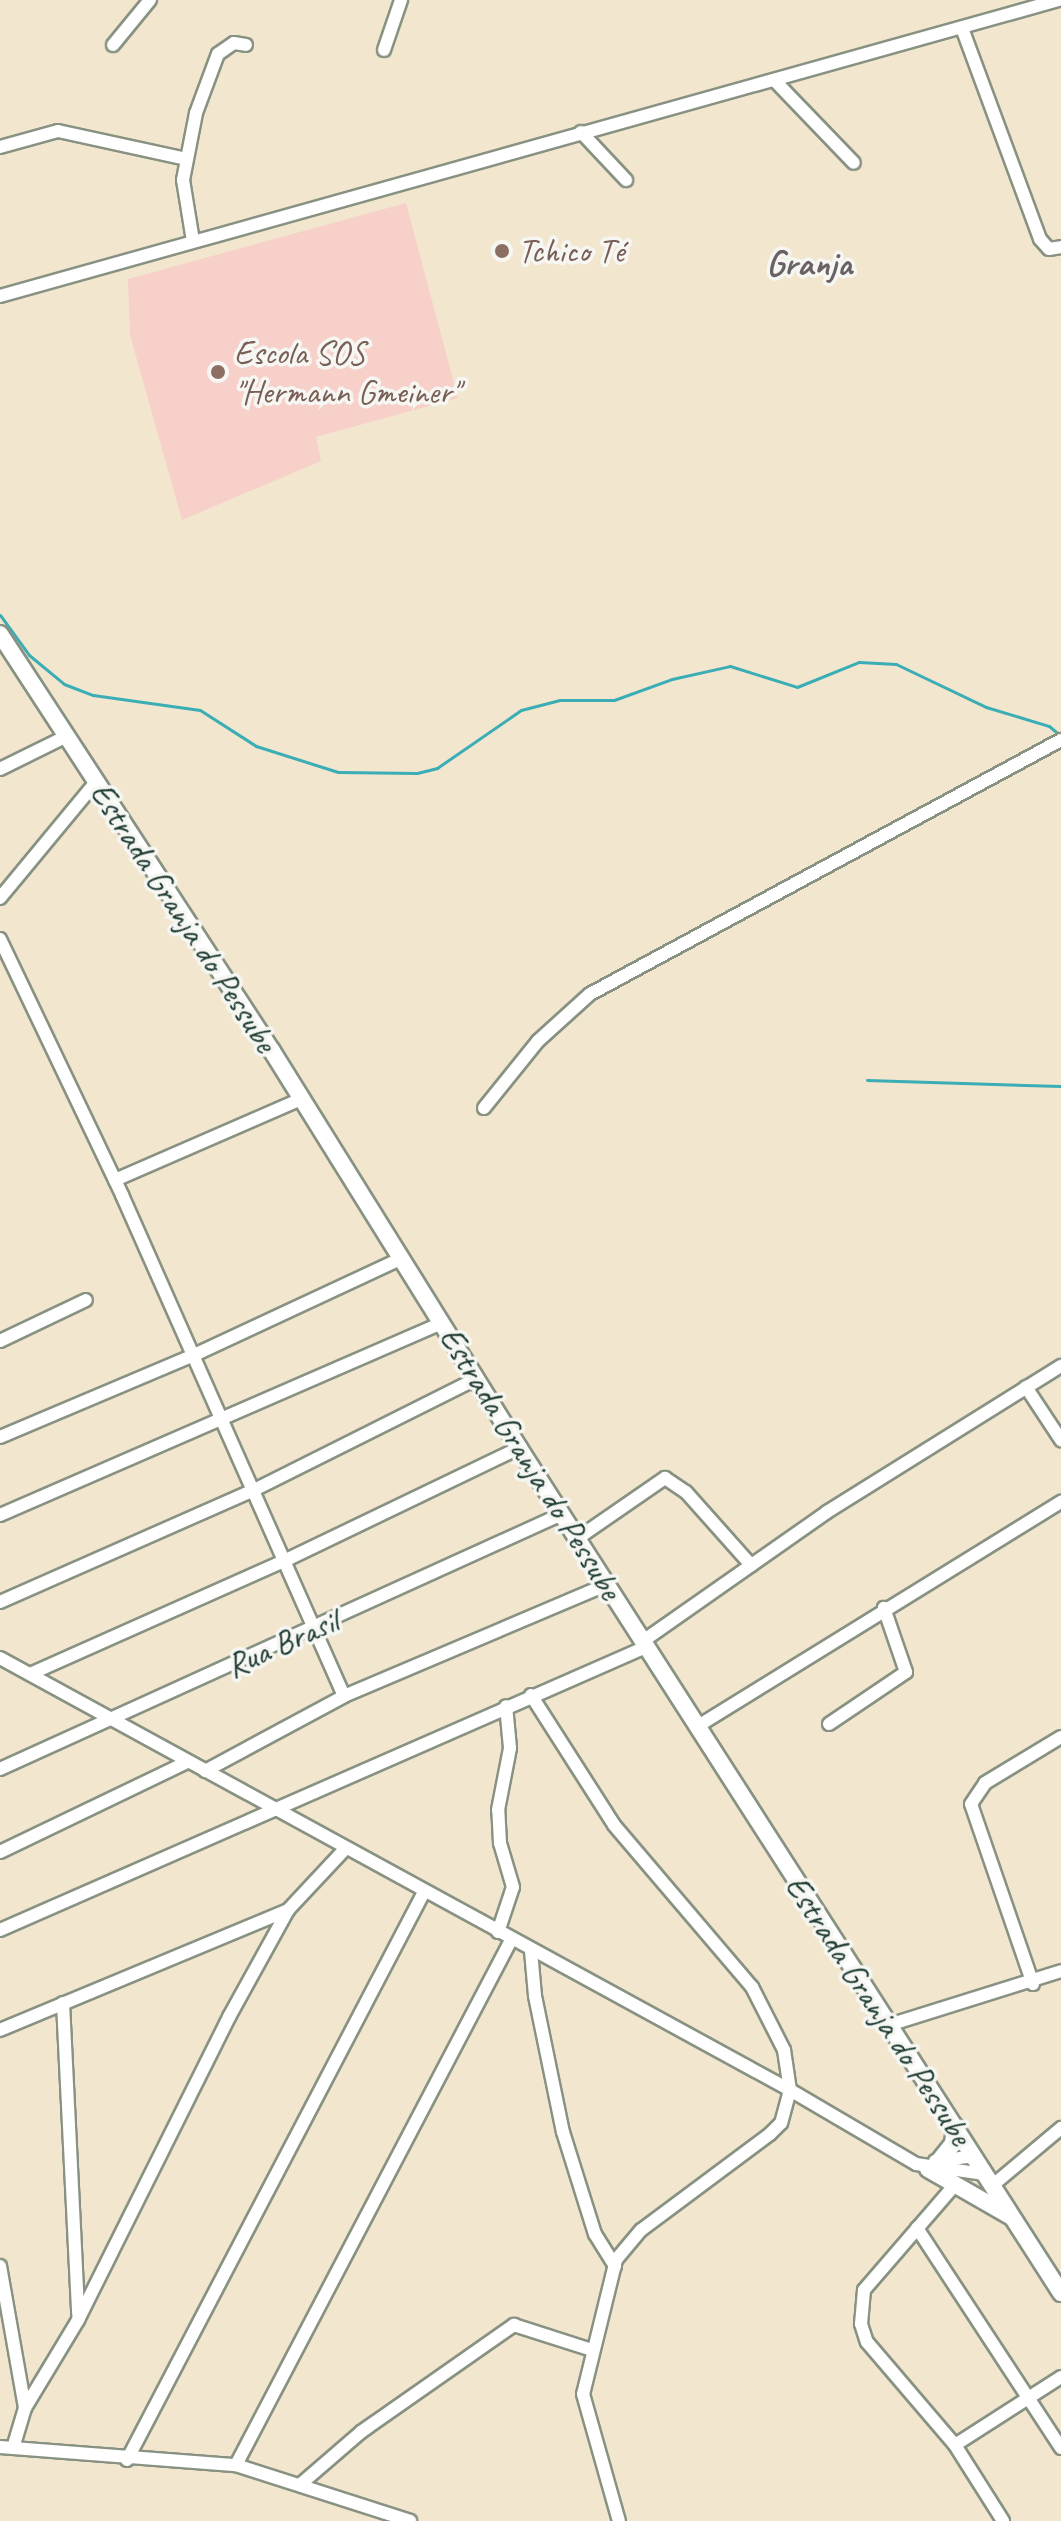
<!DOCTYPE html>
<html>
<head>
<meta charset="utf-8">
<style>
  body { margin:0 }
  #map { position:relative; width:1061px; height:2521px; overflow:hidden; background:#f2e6cf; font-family:Caveat,sans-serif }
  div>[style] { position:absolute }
  .built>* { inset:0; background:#f7d0ca }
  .stream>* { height:3px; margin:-1.5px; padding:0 1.5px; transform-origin:1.5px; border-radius:1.5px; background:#3badb5 }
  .roads { filter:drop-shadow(2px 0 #889282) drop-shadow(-2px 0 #889282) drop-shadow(0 2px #889282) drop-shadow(0 -2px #889282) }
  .minor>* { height:12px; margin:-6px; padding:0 6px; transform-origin:6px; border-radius:6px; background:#fff }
  .major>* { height:16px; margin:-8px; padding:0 8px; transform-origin:8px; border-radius:8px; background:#fff }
  .dots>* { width:22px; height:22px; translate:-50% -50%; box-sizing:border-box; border:4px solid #f6f6f2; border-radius:50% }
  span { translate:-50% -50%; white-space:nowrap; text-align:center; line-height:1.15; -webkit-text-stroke:7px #f6f6f2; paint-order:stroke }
  .education-label { font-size:34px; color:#785e54 }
  .left { translate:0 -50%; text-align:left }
  .street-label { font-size:34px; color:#1f3d34 }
  .neighbourhood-label { font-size:36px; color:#696164; font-weight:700 }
</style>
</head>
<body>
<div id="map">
  <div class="built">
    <i style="clip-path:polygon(406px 203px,458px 398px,316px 437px,321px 461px,182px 520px,130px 335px,128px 279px)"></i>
  </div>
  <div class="stream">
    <i style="left:0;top:615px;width:49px;rotate:54.1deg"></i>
    <i style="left:29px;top:655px;width:45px;rotate:39.6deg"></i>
    <i style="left:64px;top:684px;width:31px;rotate:21deg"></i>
    <i style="left:93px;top:695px;width:108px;rotate:8deg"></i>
    <i style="left:200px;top:710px;width:67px;rotate:32.7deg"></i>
    <i style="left:256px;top:746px;width:86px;rotate:17.6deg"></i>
    <i style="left:338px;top:772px;width:79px;rotate:0.7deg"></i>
    <i style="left:417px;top:773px;width:21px;rotate:-14deg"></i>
    <i style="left:437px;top:768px;width:102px;rotate:-34.6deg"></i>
    <i style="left:521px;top:710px;width:40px;rotate:-14.4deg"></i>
    <i style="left:560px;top:700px;width:54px"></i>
    <i style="left:614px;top:700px;width:62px;rotate:-19.9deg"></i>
    <i style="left:672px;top:679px;width:59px;rotate:-12.6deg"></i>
    <i style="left:730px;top:666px;width:70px;rotate:17.4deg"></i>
    <i style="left:797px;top:687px;width:67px;rotate:-22deg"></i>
    <i style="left:859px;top:662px;width:37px;rotate:3deg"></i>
    <i style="left:896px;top:664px;width:100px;rotate:25.5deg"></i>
    <i style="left:986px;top:707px;width:66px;rotate:16.8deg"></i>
    <i style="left:1049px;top:726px;width:16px;rotate:40deg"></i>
    <i style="left:867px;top:1080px;width:194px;rotate:1.8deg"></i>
  </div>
  <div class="roads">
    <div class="minor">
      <i style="left:962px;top:28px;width:225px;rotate:69.7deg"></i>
      <i style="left:1040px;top:239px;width:13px;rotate:48deg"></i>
      <i style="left:1049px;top:249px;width:12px;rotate:-9deg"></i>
      <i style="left:113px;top:45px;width:58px;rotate:-50.6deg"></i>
      <i style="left:384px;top:50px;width:53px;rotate:-71.2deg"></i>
      <i style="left:776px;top:82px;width:112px;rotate:46.1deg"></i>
      <i style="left:581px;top:132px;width:66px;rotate:46.8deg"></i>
      <i style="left:0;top:147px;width:60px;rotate:-15.4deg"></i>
      <i style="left:58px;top:131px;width:131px;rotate:12.3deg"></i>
      <i style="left:193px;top:241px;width:62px;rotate:-99.3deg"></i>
      <i style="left:183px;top:180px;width:68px;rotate:-79deg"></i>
      <i style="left:196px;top:113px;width:63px;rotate:-69.6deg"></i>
      <i style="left:218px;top:54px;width:19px;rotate:-35deg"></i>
      <i style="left:234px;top:43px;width:12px;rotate:9deg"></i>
      <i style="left:0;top:296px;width:1100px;rotate:-15.62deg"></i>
      <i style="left:0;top:769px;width:72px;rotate:-26.2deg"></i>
      <i style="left:0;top:898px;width:151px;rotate:-50.4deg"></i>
      <i style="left:0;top:939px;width:284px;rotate:64.5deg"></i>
      <i style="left:122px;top:1195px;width:548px;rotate:66.1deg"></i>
      <i style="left:484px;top:1108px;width:86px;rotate:-51.1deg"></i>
      <i style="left:538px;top:1041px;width:70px;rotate:-42.1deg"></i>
      <i style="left:590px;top:994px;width:535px;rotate:-28.34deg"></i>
      <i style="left:115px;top:1180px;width:203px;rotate:-23.5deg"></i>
      <i style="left:0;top:1341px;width:95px;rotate:-25.5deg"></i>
      <i style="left:1026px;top:1387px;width:64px;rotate:56.6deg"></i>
      <i style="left:0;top:1437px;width:208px;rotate:-22.9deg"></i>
      <i style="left:192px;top:1356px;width:232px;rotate:-25deg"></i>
      <i style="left:0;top:1515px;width:481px;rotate:-23.5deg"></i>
      <i style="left:578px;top:1538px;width:106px;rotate:-34.6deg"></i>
      <i style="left:665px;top:1478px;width:25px;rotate:34deg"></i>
      <i style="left:686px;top:1492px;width:98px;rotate:48.3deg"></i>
      <i style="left:0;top:1602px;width:275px;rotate:-23.8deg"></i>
      <i style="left:252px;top:1491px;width:250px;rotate:-26.6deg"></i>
      <i style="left:643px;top:1641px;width:225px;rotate:-35deg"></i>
      <i style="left:827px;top:1512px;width:276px;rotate:-32deg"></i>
      <i style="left:0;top:1658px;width:900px;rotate:28.67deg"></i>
      <i style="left:790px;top:2090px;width:146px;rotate:30.4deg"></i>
      <i style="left:916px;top:2164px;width:69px;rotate:8.4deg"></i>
      <i style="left:30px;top:1674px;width:278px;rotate:-24deg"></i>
      <i style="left:284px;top:1561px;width:261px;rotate:-25.7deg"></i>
      <i style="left:531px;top:1695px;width:154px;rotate:57.4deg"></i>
      <i style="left:614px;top:1825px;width:213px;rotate:49.6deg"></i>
      <i style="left:752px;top:1987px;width:71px;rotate:63.1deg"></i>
      <i style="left:784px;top:2050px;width:40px;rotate:81.5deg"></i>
      <i style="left:790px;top:2090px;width:34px;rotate:105deg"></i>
      <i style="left:781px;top:2123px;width:16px;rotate:135deg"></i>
      <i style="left:770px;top:2134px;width:161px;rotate:143.3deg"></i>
      <i style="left:641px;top:2230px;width:39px;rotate:130deg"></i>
      <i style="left:616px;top:2260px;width:138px;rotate:103.8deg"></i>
      <i style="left:583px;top:2394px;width:132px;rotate:74.2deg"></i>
      <i style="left:829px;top:1724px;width:93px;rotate:-34deg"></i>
      <i style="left:906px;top:1672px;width:68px;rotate:-109deg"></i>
      <i style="left:698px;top:1726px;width:427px;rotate:-31.7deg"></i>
      <i style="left:0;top:1769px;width:617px;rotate:-24.41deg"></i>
      <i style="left:205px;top:1771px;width:158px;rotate:-28.3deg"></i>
      <i style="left:344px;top:1696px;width:287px;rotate:-23deg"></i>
      <i style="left:0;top:1852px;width:208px;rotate:-25.7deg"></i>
      <i style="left:0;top:1930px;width:705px;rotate:-23.66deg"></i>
      <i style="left:498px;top:1932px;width:47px;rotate:-71.6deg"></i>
      <i style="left:513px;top:1887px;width:46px;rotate:-106.5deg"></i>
      <i style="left:500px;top:1843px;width:33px;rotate:-93deg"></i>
      <i style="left:498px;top:1810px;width:63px;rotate:-79deg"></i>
      <i style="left:510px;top:1748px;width:42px;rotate:-95.4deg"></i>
      <i style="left:531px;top:1951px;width:45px;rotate:84.9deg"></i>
      <i style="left:535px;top:1996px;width:139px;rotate:78.4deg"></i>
      <i style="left:563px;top:2132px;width:107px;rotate:72.6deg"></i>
      <i style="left:595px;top:2234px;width:38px;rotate:58deg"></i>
      <i style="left:1033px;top:1984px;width:190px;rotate:-109deg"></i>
      <i style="left:971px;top:1804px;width:25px;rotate:-56deg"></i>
      <i style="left:985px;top:1783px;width:89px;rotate:-31.2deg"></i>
      <i style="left:63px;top:2003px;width:312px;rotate:87.2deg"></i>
      <i style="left:889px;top:2025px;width:180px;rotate:-17.4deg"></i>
      <i style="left:0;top:2030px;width:312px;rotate:-22.6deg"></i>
      <i style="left:935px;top:2161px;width:38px;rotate:-7deg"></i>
      <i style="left:993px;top:2185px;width:89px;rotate:-40deg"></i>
      <i style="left:953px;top:2187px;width:136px;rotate:130.8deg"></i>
      <i style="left:864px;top:2290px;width:34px;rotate:95deg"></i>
      <i style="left:861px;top:2324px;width:19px;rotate:72deg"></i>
      <i style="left:867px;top:2342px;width:135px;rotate:49.5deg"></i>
      <i style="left:955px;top:2445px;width:90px;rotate:57.7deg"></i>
      <i style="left:917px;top:2228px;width:263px;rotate:56.8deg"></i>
      <i style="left:0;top:2266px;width:144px;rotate:80deg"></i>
      <i style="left:955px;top:2445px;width:126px;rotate:-32.7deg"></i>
      <i style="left:0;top:2447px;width:237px;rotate:4.4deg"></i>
      <i style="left:236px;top:2465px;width:183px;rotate:17.8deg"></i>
      <i style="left:13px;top:2448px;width:42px;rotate:-73.3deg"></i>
      <i style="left:25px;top:2408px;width:103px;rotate:-58.9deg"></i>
      <i style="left:78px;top:2320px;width:339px;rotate:-63.5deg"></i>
      <i style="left:229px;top:2017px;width:122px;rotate:-61.1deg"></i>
      <i style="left:288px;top:1910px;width:83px;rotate:-46.9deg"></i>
      <i style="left:127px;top:2460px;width:641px;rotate:-62.4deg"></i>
      <i style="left:236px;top:2465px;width:593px;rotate:-62.35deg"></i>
      <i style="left:302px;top:2483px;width:78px;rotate:-40.8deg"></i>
      <i style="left:361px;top:2432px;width:187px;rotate:-35deg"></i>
      <i style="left:514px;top:2325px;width:82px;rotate:17.8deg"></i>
    </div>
    <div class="major">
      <i style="left:0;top:634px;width:498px;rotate:56.9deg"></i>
      <i style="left:272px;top:1051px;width:468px;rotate:58.1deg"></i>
      <i style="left:519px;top:1448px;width:1004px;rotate:57.32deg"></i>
      <i style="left:939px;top:2161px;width:22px;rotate:-51deg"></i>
      <i style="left:953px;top:2144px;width:18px;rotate:-84deg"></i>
      <i style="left:928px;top:2169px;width:95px;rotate:29.8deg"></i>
    </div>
  </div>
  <div class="dots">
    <i style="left:502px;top:251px;background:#8d6e63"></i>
    <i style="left:218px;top:372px;background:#8d6e63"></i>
  </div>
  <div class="education-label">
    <span class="left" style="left:518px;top:251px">Tchico Té</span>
    <span class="left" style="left:234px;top:372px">Escola SOS<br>"Hermann Gmeiner"</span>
  </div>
  <div class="street-label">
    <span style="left:184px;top:917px;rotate:57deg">Estrada Granja do Pessube</span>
    <span style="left:531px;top:1463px;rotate:58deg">Estrada Granja do Pessube</span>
    <span style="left:282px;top:1643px;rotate:-24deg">Rua Brasil</span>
    <span style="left:879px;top:2010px;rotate:57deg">Estrada Granja do Pessube</span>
  </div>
  <div class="neighbourhood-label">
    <span style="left:809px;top:264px">Granja</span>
  </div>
</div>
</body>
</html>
